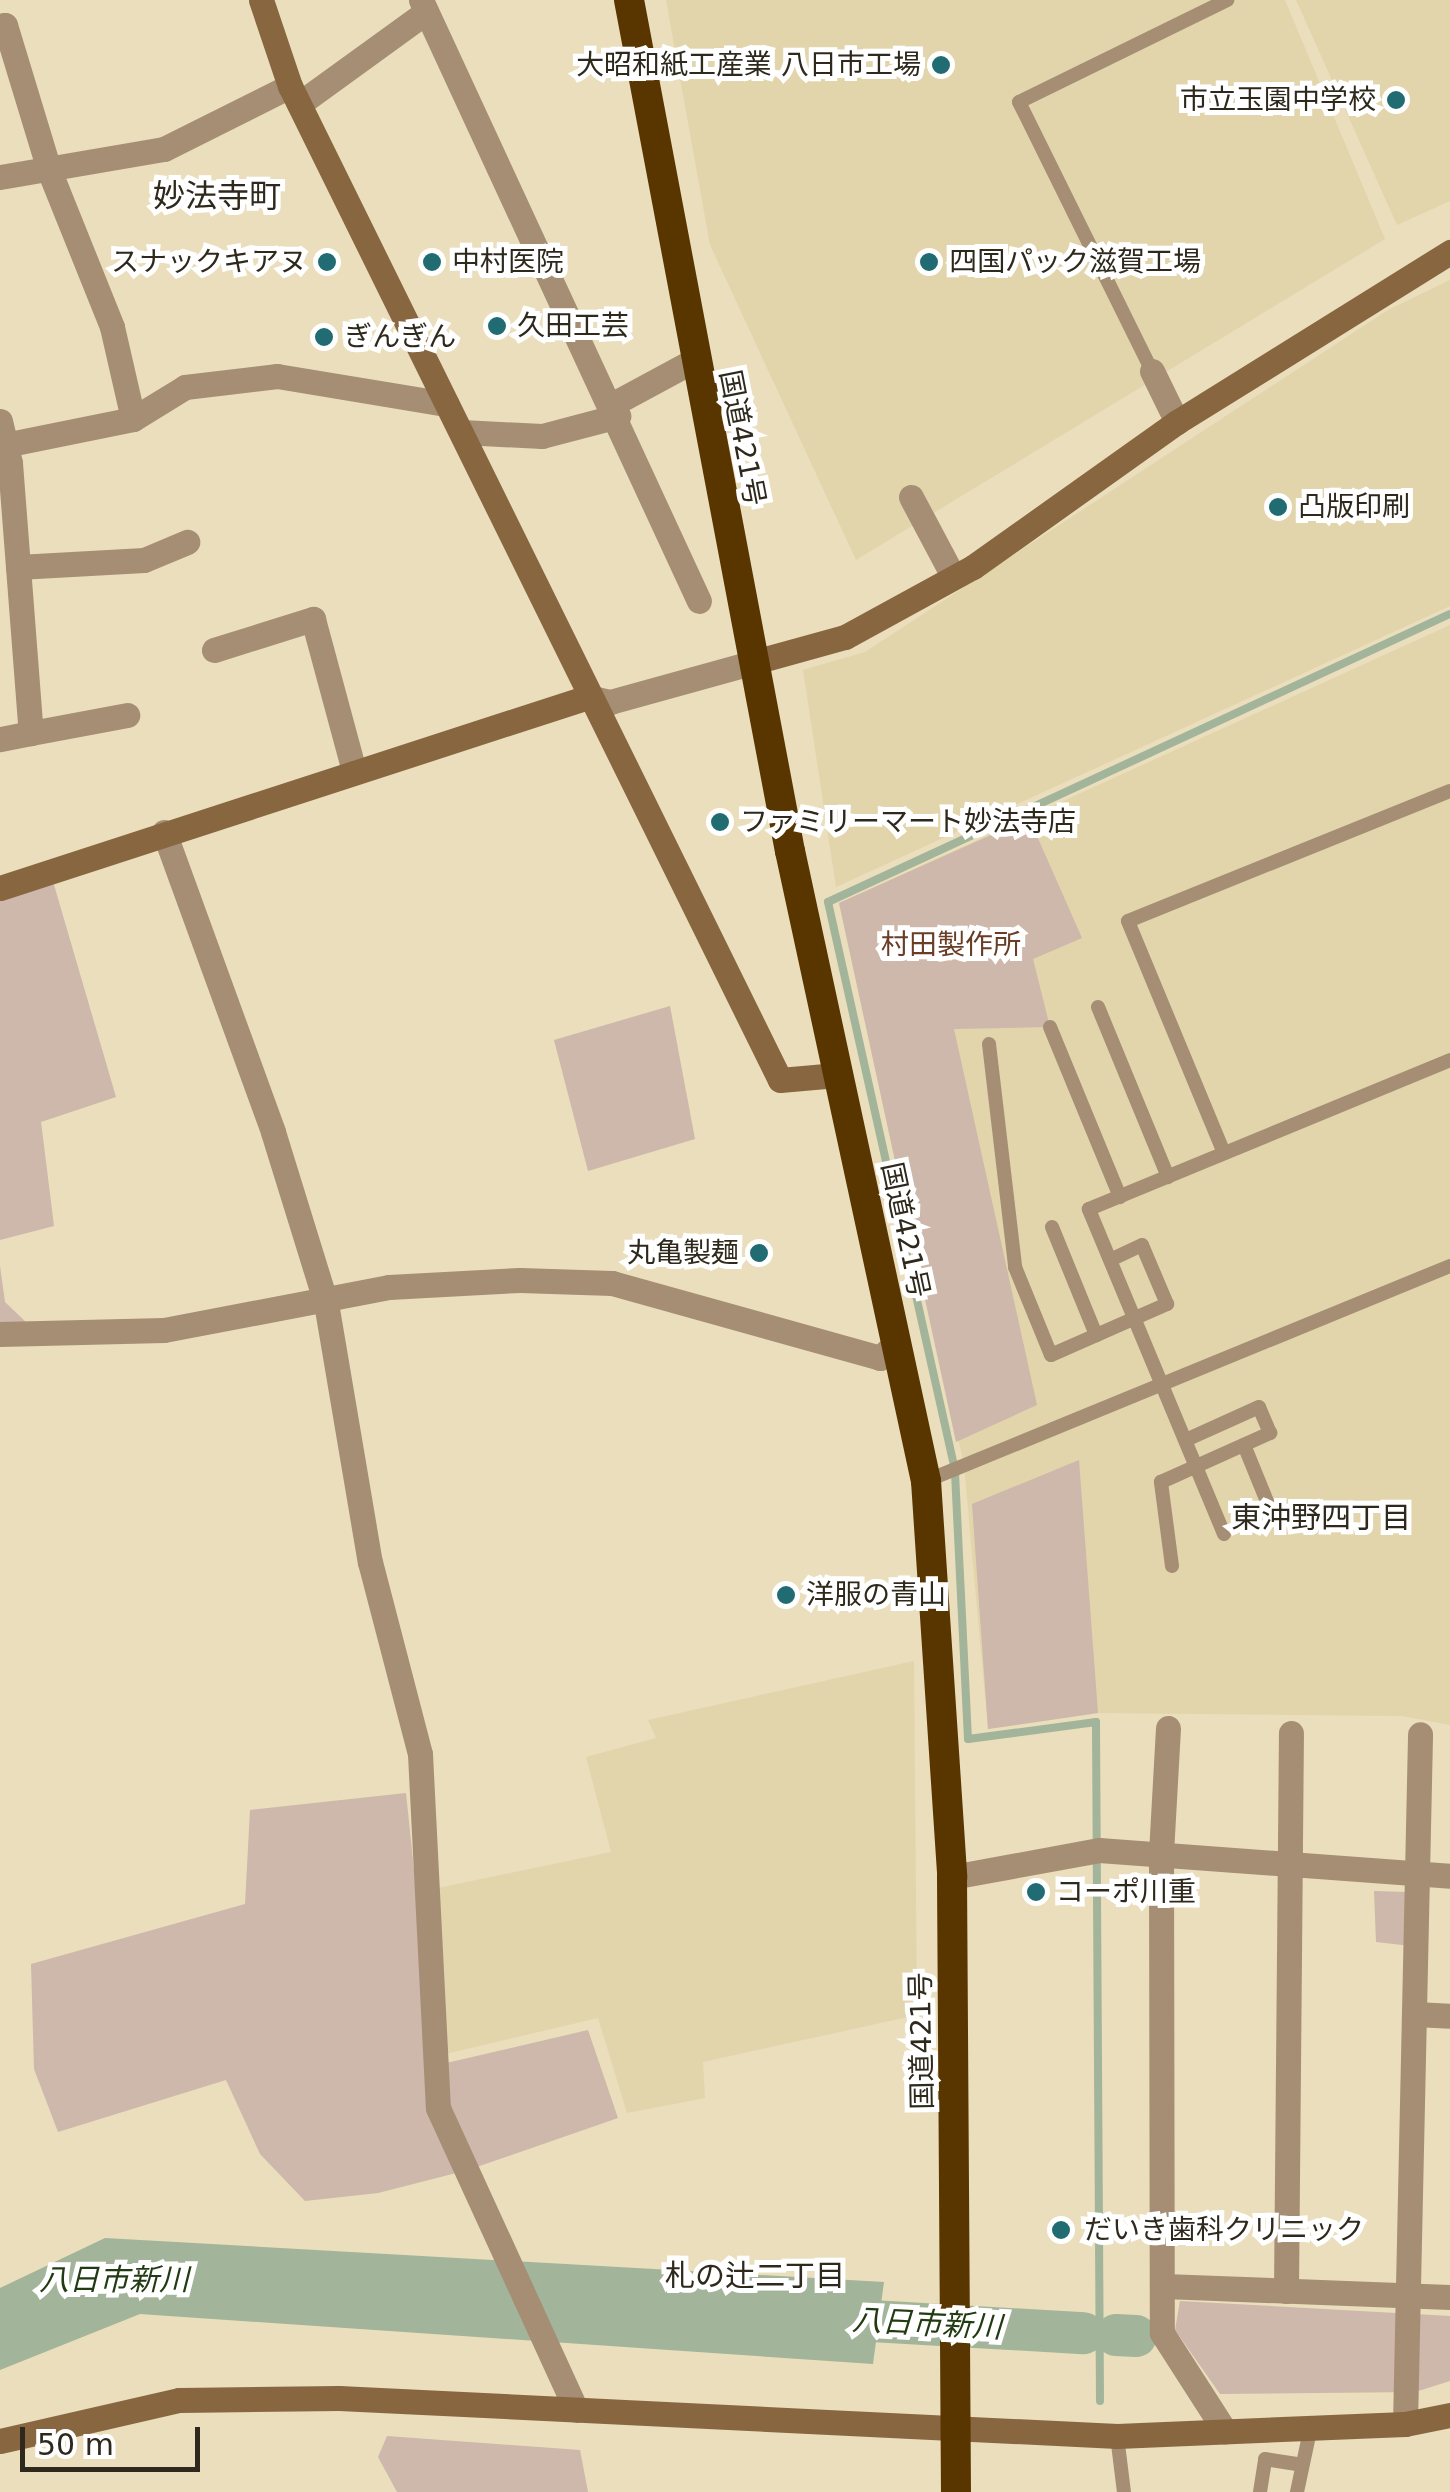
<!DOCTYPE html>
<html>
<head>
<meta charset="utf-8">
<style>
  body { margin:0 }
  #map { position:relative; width:1450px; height:2492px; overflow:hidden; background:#eadebc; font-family:"DejaVu Sans","Noto Sans JP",sans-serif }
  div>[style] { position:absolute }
  .built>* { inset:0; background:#e2d4ab }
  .green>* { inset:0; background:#ceb7ab }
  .water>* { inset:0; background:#a2b49a }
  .stream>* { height:8px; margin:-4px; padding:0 4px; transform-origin:4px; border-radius:4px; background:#a2b49a }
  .river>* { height:42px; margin:-21px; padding:0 21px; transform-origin:21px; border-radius:21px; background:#a2b49a }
  .lane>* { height:14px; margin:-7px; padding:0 7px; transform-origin:7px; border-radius:7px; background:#a58e74 }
  .street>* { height:25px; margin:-12.5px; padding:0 12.5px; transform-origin:12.5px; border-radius:12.5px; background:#a58e74 }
  .secondary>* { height:25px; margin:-12.5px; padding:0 12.5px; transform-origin:12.5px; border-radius:12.5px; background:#886640 }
  .highway>* { height:30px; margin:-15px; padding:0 15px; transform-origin:15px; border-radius:15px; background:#593500 }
  .dots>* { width:28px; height:28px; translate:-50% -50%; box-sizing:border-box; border:5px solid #fff; border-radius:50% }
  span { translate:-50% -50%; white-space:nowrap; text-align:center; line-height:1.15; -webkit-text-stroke:10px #fff; paint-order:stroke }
  .poi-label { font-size:28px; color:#2e291c }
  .right { translate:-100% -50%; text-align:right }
  .left { translate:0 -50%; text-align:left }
  .street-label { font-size:28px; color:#2e291c }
  .park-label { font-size:28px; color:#693d26 }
  .neighbourhood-label { font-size:30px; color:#2e291c }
  .water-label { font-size:30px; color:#223b13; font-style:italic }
  .quarter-label { font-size:32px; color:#2e291c }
  .scale { position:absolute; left:20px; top:2427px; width:180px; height:45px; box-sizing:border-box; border:5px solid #2e291c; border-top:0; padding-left:12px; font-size:30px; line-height:35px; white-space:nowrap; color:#2e291c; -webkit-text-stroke:8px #fff; paint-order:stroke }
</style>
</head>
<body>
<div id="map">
  <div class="built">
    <i style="clip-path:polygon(666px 0,1285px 0,1385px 239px,856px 560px,710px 245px)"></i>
    <i style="clip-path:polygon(1296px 0,1450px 0,1450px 201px,1397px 225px)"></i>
    <i style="clip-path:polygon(1450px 280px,1450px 606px,836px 887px,803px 670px,865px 652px,1388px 310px)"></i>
    <i style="clip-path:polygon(1450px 625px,1450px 1725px,1402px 1716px,1099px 1713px,988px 1729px,964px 1465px,839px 903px)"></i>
    <i style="clip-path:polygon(914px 1661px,917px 2015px,703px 2062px,705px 2098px,627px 2113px,598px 2018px,445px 2054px,433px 1889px,611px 1852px,586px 1757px,656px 1738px,648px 1720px)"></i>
  </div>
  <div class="green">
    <i style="clip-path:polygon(1029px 818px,1082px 938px,1033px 959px,1050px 1027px,954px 1029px,1037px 1405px,956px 1442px,839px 903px)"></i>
    <i style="clip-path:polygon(52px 878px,116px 1097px,41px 1122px,54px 1226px,0 1240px,0 894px)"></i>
    <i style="clip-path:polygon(670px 1006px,695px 1139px,588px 1171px,554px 1040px)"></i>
    <i style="clip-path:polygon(0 1266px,5px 1302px,28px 1324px,0 1326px)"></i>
    <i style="clip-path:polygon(1079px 1460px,1098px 1713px,988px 1729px,972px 1504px)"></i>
    <i style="clip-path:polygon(406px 1793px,438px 2100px,442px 2064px,588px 2030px,618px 2118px,468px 2170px,378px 2193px,305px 2201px,260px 2154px,226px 2080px,58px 2132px,34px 2069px,31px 1964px,245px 1904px,250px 1810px)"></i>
    <i style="clip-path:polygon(1374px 1891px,1408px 1892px,1411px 1946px,1376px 1942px)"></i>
    <i style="clip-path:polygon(1180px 2301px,1450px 2316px,1450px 2381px,1415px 2392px,1220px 2394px,1175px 2330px)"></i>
    <i style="clip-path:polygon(387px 2436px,580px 2450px,588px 2492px,397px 2492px,378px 2457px)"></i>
  </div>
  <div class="water">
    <i style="clip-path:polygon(105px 2238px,884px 2282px,873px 2364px,140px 2314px,0 2370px,0 2288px)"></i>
  </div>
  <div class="stream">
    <i style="left:1100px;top:2401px;width:679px;rotate:-90.34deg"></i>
    <i style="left:1096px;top:1722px;width:129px;rotate:172.4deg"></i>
    <i style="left:968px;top:1739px;width:269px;rotate:-92.8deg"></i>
    <i style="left:955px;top:1470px;width:582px;rotate:-102.6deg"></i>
    <i style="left:828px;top:902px;width:685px;rotate:-24.85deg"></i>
  </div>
  <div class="river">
    <i style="left:820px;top:2318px;width:264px;rotate:3.3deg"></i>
    <i style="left:1116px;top:2335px;width:20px;rotate:3deg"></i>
  </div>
  <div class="lane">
    <i style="left:1152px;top:371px;width:300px;rotate:-116.3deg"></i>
    <i style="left:1019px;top:102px;width:232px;rotate:-26.1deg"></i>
    <i style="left:1098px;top:1007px;width:184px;rotate:67.6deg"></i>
    <i style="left:1050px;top:1027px;width:184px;rotate:67.6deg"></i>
    <i style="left:989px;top:1044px;width:225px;rotate:83.3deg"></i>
    <i style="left:1015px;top:1267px;width:95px;rotate:67.8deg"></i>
    <i style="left:1051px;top:1355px;width:127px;rotate:-23.7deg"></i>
    <i style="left:1167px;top:1304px;width:64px;rotate:-113deg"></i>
    <i style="left:1142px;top:1245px;width:35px;rotate:155deg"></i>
    <i style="left:1224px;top:1153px;width:251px;rotate:-112.5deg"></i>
    <i style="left:1128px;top:921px;width:347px;rotate:-22deg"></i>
    <i style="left:1052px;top:1227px;width:117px;rotate:67.8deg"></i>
    <i style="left:1244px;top:1445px;width:71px;rotate:67.8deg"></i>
    <i style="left:926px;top:1481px;width:566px;rotate:-22.31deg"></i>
    <i style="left:1224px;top:1534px;width:352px;rotate:-112.6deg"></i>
    <i style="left:1089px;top:1209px;width:391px;rotate:-22.4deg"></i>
    <i style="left:1172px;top:1566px;width:85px;rotate:-97.5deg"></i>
    <i style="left:1161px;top:1482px;width:120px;rotate:-24.2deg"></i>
    <i style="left:1270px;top:1433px;width:28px;rotate:-113deg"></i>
    <i style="left:1259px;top:1407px;width:80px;rotate:155.7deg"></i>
    <i style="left:1117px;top:2436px;width:56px;rotate:82.9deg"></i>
    <i style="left:1260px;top:2492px;width:33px;rotate:-81deg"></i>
    <i style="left:1265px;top:2459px;width:37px;rotate:9deg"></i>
    <i style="left:1297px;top:2492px;width:67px;rotate:-78deg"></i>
  </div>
  <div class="street">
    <i style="left:421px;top:0;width:662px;rotate:65.18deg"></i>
    <i style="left:0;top:26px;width:5px;rotate:-11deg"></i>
    <i style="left:5px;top:25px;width:152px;rotate:73.1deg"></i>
    <i style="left:49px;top:170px;width:169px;rotate:68.1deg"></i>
    <i style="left:112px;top:327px;width:94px;rotate:77.1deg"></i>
    <i style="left:299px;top:104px;width:157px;rotate:-35.9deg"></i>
    <i style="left:0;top:177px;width:166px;rotate:-9.7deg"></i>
    <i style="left:164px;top:149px;width:141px;rotate:-26.6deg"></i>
    <i style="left:1152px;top:371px;width:57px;rotate:63.9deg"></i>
    <i style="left:613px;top:404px;width:91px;rotate:-28.3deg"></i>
    <i style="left:0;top:421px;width:43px;rotate:76.6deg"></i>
    <i style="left:10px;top:463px;width:271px;rotate:85.6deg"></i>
    <i style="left:31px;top:733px;width:32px;rotate:169deg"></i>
    <i style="left:462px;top:432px;width:80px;rotate:2.9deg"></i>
    <i style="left:542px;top:436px;width:79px;rotate:-14.7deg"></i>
    <i style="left:0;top:446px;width:136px;rotate:-11.5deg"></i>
    <i style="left:133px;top:419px;width:61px;rotate:-31.6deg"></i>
    <i style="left:185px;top:387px;width:93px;rotate:-6.8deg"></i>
    <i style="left:277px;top:376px;width:172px;rotate:9.4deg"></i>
    <i style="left:911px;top:497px;width:89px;rotate:62deg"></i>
    <i style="left:18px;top:567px;width:126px;rotate:-3.2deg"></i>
    <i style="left:144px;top:560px;width:47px;rotate:-22.7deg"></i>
    <i style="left:214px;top:650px;width:104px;rotate:-17.4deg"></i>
    <i style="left:313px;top:619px;width:157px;rotate:74.9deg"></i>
    <i style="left:588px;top:697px;width:23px;rotate:13deg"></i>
    <i style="left:610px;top:702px;width:149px;rotate:-15.5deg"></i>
    <i style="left:31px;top:733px;width:98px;rotate:-10.6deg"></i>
    <i style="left:164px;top:832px;width:319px;rotate:70deg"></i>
    <i style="left:273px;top:1132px;width:179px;rotate:72.8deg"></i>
    <i style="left:326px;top:1303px;width:263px;rotate:80.4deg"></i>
    <i style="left:370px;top:1562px;width:198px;rotate:75.4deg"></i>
    <i style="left:420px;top:1754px;width:354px;rotate:87.1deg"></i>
    <i style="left:438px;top:2108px;width:332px;rotate:65.4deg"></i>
    <i style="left:0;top:1334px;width:164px;rotate:-1.4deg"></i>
    <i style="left:164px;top:1330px;width:229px;rotate:-10.8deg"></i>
    <i style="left:389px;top:1287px;width:131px;rotate:-3.1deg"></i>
    <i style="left:520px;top:1280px;width:92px;rotate:1.9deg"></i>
    <i style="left:612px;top:1283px;width:278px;rotate:15.6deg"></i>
    <i style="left:880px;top:1358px;width:22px;rotate:-43deg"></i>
    <i style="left:1168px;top:1728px;width:125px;rotate:93.2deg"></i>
    <i style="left:1161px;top:1853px;width:480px;rotate:89.9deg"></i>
    <i style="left:1162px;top:2333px;width:117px;rotate:57.3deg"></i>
    <i style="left:952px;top:1877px;width:149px;rotate:-10.4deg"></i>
    <i style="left:1099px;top:1850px;width:352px;rotate:4.2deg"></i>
    <i style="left:1415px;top:2014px;width:35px;rotate:3deg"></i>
    <i style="left:1164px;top:2286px;width:286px;rotate:2.2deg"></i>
    <i style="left:1286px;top:2291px;width:558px;rotate:-89.49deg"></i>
    <i style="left:1405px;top:2424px;width:690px;rotate:-88.75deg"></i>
  </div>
  <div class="secondary">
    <i style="left:261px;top:0;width:91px;rotate:71.4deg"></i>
    <i style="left:290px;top:86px;width:1108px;rotate:63.76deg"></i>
    <i style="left:780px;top:1080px;width:57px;rotate:-5deg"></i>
    <i style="left:754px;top:662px;width:94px;rotate:-15.4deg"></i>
    <i style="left:845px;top:637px;width:146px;rotate:-28.7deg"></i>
    <i style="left:973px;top:567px;width:250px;rotate:-35.4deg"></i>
    <i style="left:1177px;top:422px;width:322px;rotate:-31.9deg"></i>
    <i style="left:0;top:888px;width:618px;rotate:-18deg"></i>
    <i style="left:0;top:2441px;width:184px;rotate:-12.9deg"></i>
    <i style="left:179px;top:2400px;width:160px;rotate:-0.7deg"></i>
    <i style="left:339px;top:2398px;width:779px;rotate:2.8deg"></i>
    <i style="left:1117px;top:2436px;width:288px;rotate:-2.4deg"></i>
    <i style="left:1405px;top:2424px;width:46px;rotate:-11.3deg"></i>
  </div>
  <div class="highway">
    <i style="left:629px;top:0;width:866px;rotate:79.29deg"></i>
    <i style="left:790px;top:851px;width:645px;rotate:77.82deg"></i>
    <i style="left:926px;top:1481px;width:397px;rotate:86.2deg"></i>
    <i style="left:952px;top:1877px;width:615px;rotate:89.63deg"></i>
  </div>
  <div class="dots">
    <i style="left:941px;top:65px;background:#216c72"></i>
    <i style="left:1396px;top:100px;background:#216c72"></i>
    <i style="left:327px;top:262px;background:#216c72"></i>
    <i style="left:432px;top:262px;background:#216c72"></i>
    <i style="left:929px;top:262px;background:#216c72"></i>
    <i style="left:497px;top:326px;background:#216c72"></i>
    <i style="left:324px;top:337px;background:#216c72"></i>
    <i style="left:1278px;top:507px;background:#216c72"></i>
    <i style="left:720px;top:822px;background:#216c72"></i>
    <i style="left:759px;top:1253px;background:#216c72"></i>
    <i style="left:786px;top:1595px;background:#216c72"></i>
    <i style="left:1036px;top:1892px;background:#216c72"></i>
    <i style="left:1061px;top:2230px;background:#216c72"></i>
  </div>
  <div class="poi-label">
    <span class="right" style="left:921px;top:65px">大昭和紙工産業 八日市工場</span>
    <span class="right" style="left:1376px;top:100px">市立玉園中学校</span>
    <span class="right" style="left:307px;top:262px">スナックキアヌ</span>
    <span class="left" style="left:452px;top:262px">中村医院</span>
    <span class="left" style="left:949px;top:262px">四国パック滋賀工場</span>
    <span class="left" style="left:517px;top:326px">久田工芸</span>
    <span class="left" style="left:344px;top:337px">ぎんぎん</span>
    <span class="left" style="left:1298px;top:507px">凸版印刷</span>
    <span class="left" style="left:740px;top:822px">ファミリーマート妙法寺店</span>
    <span class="right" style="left:739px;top:1253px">丸亀製麺</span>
    <span class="left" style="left:806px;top:1595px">洋服の青山</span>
    <span class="left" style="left:1056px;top:1892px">コーポ川重</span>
    <span class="left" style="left:1084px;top:2230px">だいき歯科クリニック</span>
  </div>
  <div class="street-label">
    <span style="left:742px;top:438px;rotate:79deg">国道421号</span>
    <span style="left:905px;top:1230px;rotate:78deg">国道421号</span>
    <span style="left:922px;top:2041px;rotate:-91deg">国道421号</span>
  </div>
  <div class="park-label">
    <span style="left:951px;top:945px">村田製作所</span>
  </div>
  <div class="neighbourhood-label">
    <span style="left:1321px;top:1518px">東沖野四丁目</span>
    <span style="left:755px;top:2276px">札の辻二丁目</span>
  </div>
  <div class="water-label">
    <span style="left:114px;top:2280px">八日市新川</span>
    <span style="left:927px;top:2324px;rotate:3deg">八日市新川</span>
  </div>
  <div class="quarter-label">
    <span style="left:217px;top:196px">妙法寺町</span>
  </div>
  <div class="scale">50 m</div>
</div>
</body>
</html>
